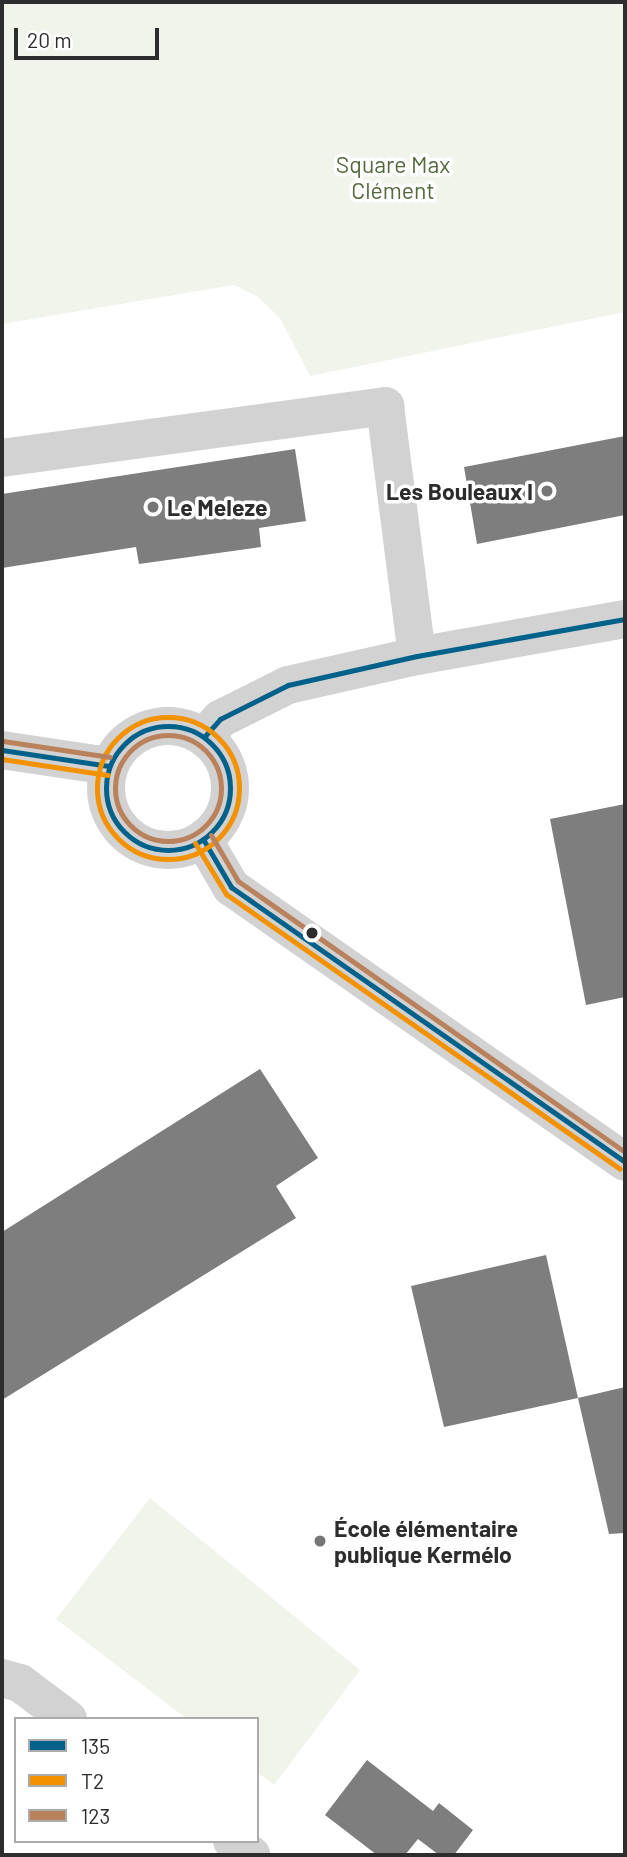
<!DOCTYPE html>
<html>
<head>
<meta charset="utf-8">
<style>
  body { margin:0 }
  #map { position:relative; width:627px; height:1857px; overflow:hidden; background:#fff; font-family:Barlow,sans-serif }
  div>[style] { position:absolute }
  .green>* { inset:0; background:#f0f4eb }
  .building>* { inset:0; background:#7e7e7e }
  .minor>* { height:38px; margin:-19px; padding:0 19px; transform-origin:19px; border-radius:19px; background:#d2d2d2 }
  .minor>.ring { margin:-19px; padding:0; box-sizing:content-box; background:none; border:38px solid #d2d2d2; border-radius:50% }
  .bus-1>* { height:5px; margin:-2.5px; padding:0 2.5px; transform-origin:2.5px; border-radius:2.5px; background:#00628b }
  .bus-1>.ring { margin:-2.5px; padding:0; box-sizing:content-box; background:none; border:5px solid #00628b; border-radius:50% }
  .bus-2>* { height:5px; margin:-2.5px; padding:0 2.5px; transform-origin:2.5px; border-radius:2.5px; background:#f39200 }
  .bus-2>.ring { margin:-2.5px; padding:0; box-sizing:content-box; background:none; border:5px solid #f39200; border-radius:50% }
  .bus-3>* { height:5px; margin:-2.5px; padding:0 2.5px; transform-origin:2.5px; border-radius:2.5px; background:#b9825d }
  .bus-3>.ring { margin:-2.5px; padding:0; box-sizing:content-box; background:none; border:5px solid #b9825d; border-radius:50% }
  .dots>* { width:19px; height:19px; translate:-50% -50%; box-sizing:border-box; border:4px solid #fff; border-radius:50% }
  span { translate:-50% -50%; white-space:nowrap; text-align:center; line-height:1.15; -webkit-text-stroke:7px #fff; paint-order:stroke }
  .park-label { font-size:23px; color:#53683b }
  .poi-label { font-size:23px; color:#2d2d2d; font-weight:700 }
  .right { translate:-100% -50%; text-align:right }
  .left { translate:0 -50%; text-align:left }
  .frame { position:absolute; inset:0; border:4px solid #2d2d2d; pointer-events:none }
  .legend { position:absolute; left:14px; top:1717px; width:245px; height:126px; box-sizing:border-box; background:#fff; border:2px solid #ababab; margin:0; padding:9px 12px; list-style:none; font-size:21px; color:#2d2d2d }
  .legend li { display:flex; align-items:center; gap:14px; height:35px }
  .legend b { width:35px; border:2px solid #ababab }
  .scale { position:absolute; left:14px; top:28px; width:145px; height:32px; box-sizing:border-box; border:4px solid #2d2d2d; border-top:0; padding-left:9px; font-size:21px; line-height:24px; white-space:nowrap; color:#2d2d2d; -webkit-text-stroke:5px #fff; paint-order:stroke }
</style>
</head>
<body>
<div id="map">
  <div class="green">
    <i style="clip-path:polygon(2px 2px,625px 2px,625px 312px,310px 376px,280px 318px,258px 297px,234px 285px,2px 324px)"></i>
    <i style="clip-path:polygon(150px 1498px,360px 1670px,274px 1785px,257px 1772px,257px 1719px,187px 1719px,56px 1619px)"></i>
  </div>
  <div class="building">
    <i style="clip-path:polygon(625px 436px,625px 515px,477px 544px,464px 467px)"></i>
    <i style="clip-path:polygon(295px 449px,306px 521px,259px 528px,261px 547px,139px 564px,136px 547px,2px 568px,2px 494px)"></i>
    <i style="clip-path:polygon(625px 804px,625px 997px,586px 1005px,550px 819px)"></i>
    <i style="clip-path:polygon(260px 1069px,318px 1158px,276px 1186px,296px 1218px,2px 1400px,2px 1232px)"></i>
    <i style="clip-path:polygon(546px 1255px,578px 1398px,444px 1427px,411px 1286px)"></i>
    <i style="clip-path:polygon(625px 1387px,625px 1533px,609px 1534px,578px 1398px)"></i>
    <i style="clip-path:polygon(367px 1760px,433px 1811px,439px 1803px,473px 1830px,454px 1855px,439px 1855px,418px 1839px,405px 1855px,377px 1855px,325px 1815px)"></i>
  </div>
  <div class="minor">
    <i style="left:2px;top:458px;width:387px;rotate:-7.7deg"></i>
    <i style="left:385px;top:406px;width:252px;rotate:82.7deg"></i>
    <i class="ring" style="left:106px;top:726px;width:86px;height:86px"></i>
    <i style="left:204px;top:737px;width:24px;rotate:-48deg"></i>
    <i style="left:220px;top:719px;width:76px;rotate:-26.6deg"></i>
    <i style="left:288px;top:685px;width:132px;rotate:-12.7deg"></i>
    <i style="left:417px;top:656px;width:211px;rotate:-10.1deg"></i>
    <i style="left:2px;top:750px;width:108px;rotate:8.5deg"></i>
    <i style="left:203px;top:839px;width:56px;rotate:59.7deg"></i>
    <i style="left:231px;top:887px;width:480px;rotate:34.9deg"></i>
    <i style="left:2px;top:1678px;width:19px;rotate:16deg"></i>
    <i style="left:20px;top:1683px;width:60px;rotate:36.9deg"></i>
    <i style="left:232px;top:1841px;width:24px;rotate:36deg"></i>
  </div>
  <div class="bus-1">
    <i class="ring" style="left:106px;top:726px;width:119px;height:119px"></i>
    <i style="left:204px;top:737px;width:24px;rotate:-48deg"></i>
    <i style="left:220px;top:719px;width:76px;rotate:-26.6deg"></i>
    <i style="left:288px;top:685px;width:132px;rotate:-12.7deg"></i>
    <i style="left:417px;top:656px;width:211px;rotate:-10.1deg"></i>
    <i style="left:2px;top:750px;width:108px;rotate:8.5deg"></i>
    <i style="left:203px;top:839px;width:56px;rotate:59.7deg"></i>
    <i style="left:231px;top:887px;width:480px;rotate:34.9deg"></i>
  </div>
  <div class="bus-2">
    <i class="ring" style="left:97px;top:717px;width:137px;height:137px"></i>
    <i style="left:2px;top:759px;width:107px;rotate:8.6deg"></i>
    <i style="left:195px;top:843px;width:60px;rotate:58.7deg"></i>
    <i style="left:226px;top:894px;width:480px;rotate:34.9deg"></i>
  </div>
  <div class="bus-3">
    <i class="ring" style="left:115px;top:735px;width:101px;height:101px"></i>
    <i style="left:3px;top:741px;width:108px;rotate:8.5deg"></i>
    <i style="left:211px;top:835px;width:53px;rotate:59.6deg"></i>
    <i style="left:238px;top:881px;width:472px;rotate:35deg"></i>
  </div>
  <div class="dots">
    <i style="left:547px;top:491px;background:#767676"></i>
    <i style="left:153px;top:507px;background:#767676"></i>
    <i style="left:312px;top:933px;background:#2d2d2d"></i>
    <i style="left:320px;top:1541px;background:#767676"></i>
  </div>
  <div class="park-label">
    <span style="left:393px;top:177px">Square Max<br>Clément</span>
  </div>
  <div class="poi-label">
    <span class="right" style="left:533px;top:491px">Les Bouleaux I</span>
    <span class="left" style="left:167px;top:507px">Le Meleze</span>
    <span class="left" style="left:334px;top:1541px">École élémentaire<br>publique Kermélo</span>
  </div>
  <div class="frame"></div>
  <ul class="legend">
  <li><b style="height:9px;background:#00628b"></b>135</li>
  <li><b style="height:9px;background:#f39200"></b>T2</li>
  <li><b style="height:9px;background:#b9825d"></b>123</li>
  </ul>
  <div class="scale">20 m</div>
</div>
</body>
</html>
